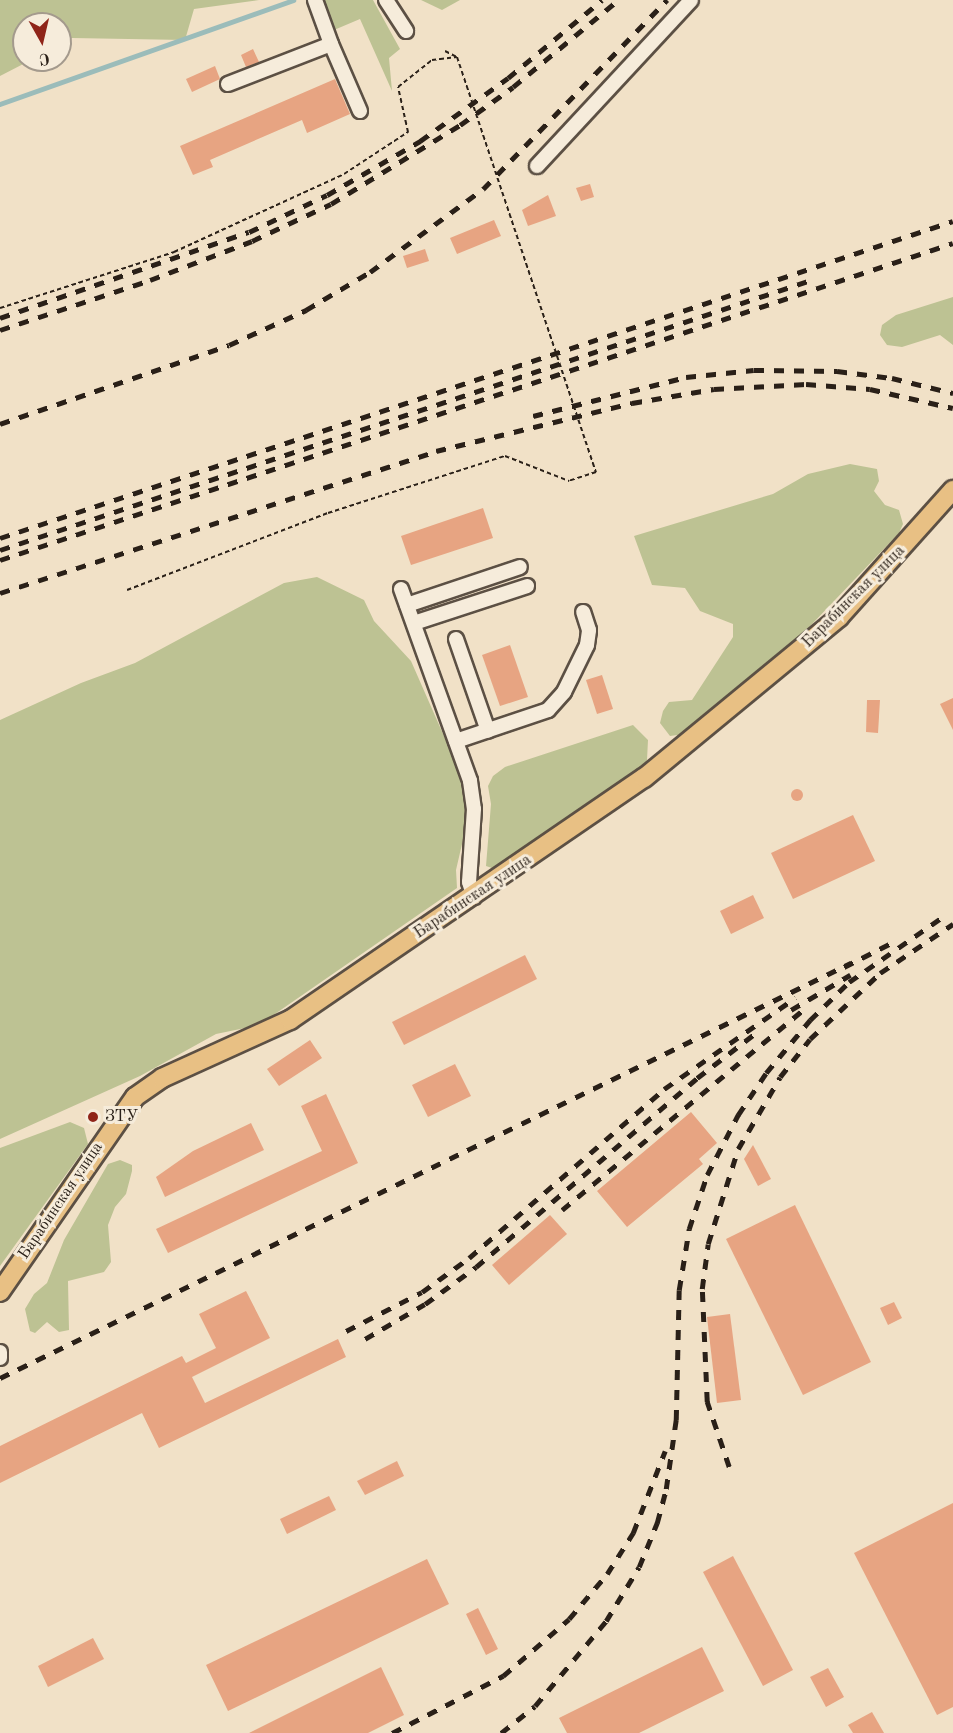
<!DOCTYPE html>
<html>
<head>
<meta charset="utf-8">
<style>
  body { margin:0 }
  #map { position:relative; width:953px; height:1733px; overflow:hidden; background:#f1e1c7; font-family:"Old Standard TT",serif }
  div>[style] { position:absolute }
  .green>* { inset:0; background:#bdc293 }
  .stream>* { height:4.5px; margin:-2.25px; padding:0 2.25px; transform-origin:2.25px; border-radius:2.25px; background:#9bbcba }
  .building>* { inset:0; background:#e7a482 }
  .round { border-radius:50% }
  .path>* { height:2px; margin-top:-1px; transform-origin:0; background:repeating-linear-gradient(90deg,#2a2018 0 4.5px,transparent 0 7.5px) }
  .roads { filter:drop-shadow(2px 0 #5c5044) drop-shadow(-2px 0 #5c5044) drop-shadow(0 2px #5c5044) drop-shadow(0 -2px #5c5044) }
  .minor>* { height:14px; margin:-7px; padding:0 7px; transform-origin:7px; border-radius:7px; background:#f6ecdb }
  .major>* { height:18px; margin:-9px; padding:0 9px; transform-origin:9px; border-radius:9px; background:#e8c084 }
  .rail>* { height:4.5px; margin-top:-2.25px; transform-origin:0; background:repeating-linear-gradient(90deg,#2a2018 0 10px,transparent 0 20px) }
  .path-bridge>* { height:2px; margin-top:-1px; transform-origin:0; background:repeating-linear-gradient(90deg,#2a2018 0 4.5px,transparent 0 7.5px) }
  .dots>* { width:16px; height:16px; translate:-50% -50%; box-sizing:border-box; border:3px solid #f6ecdb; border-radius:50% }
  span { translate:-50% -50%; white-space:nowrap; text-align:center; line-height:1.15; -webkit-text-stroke:6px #f6ecdb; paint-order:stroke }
  .street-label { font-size:16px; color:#2a2018 }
  .poi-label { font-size:16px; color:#2a2018 }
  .left { translate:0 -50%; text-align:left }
  .north { position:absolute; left:12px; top:12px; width:60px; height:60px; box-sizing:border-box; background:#f6ecdb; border:2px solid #a49a8d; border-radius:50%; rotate:172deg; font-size:16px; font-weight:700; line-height:24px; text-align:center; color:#2a2018 }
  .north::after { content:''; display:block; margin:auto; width:21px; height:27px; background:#8f2418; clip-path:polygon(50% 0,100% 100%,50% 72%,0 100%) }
</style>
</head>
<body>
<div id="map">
  <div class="green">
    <i style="clip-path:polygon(0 0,259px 0,194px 9px,185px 40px,72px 38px,60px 44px,60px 24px,24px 24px,24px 60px,31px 60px,0 76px)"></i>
    <i style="clip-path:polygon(321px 0,373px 0,400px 49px,389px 58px,392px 91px,360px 19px,334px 30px)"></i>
    <i style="clip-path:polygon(421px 0,460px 0,442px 10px)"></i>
    <i style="clip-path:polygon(953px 297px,953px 345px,940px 335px,902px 347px,887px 345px,880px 335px,882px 325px,896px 315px)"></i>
    <i style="clip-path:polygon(850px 464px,877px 469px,879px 481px,874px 491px,885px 505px,899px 510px,903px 524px,899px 533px,771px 667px,692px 733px,670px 736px,660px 723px,663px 711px,669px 702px,692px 700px,733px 637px,733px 624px,700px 611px,685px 588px,652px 585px,634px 536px,773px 494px,808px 474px)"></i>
    <i style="clip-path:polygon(317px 577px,364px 600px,374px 621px,411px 661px,465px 784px,468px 818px,456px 870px,457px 888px,259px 1025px,216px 1034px,140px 1076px,0 1139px,0 720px,81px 683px,135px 663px,284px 583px)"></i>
    <i style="clip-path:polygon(633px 725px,648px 740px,647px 760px,627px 783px,506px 861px,492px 868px,486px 866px,491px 804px,488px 786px,493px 776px,505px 767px)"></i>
    <i style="clip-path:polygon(70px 1122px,84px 1128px,88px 1144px,0 1266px,0 1148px)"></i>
    <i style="clip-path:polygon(120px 1160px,132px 1165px,132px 1171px,126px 1194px,115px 1207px,108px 1225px,111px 1262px,104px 1272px,68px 1281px,69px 1330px,59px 1332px,47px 1322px,35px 1333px,30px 1331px,25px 1309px,34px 1294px,47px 1283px,64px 1240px,108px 1164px)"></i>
  </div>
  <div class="stream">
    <i style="left:0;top:104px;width:311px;rotate:-19.5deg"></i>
  </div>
  <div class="building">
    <i style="clip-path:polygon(253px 49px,259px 62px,246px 67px,241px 55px)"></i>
    <i style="clip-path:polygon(215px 66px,220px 79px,192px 92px,186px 79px)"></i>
    <i style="clip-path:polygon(335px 79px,350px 114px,307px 133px,302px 120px,210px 160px,213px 167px,193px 175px,180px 146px)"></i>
    <i style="clip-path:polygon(590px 184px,594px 197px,581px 201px,576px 188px)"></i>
    <i style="clip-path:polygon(548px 195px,556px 216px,528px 226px,522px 210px)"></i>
    <i style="clip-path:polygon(494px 220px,501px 236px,457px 254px,450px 238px)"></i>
    <i style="clip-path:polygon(425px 249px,429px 261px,407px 268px,403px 256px)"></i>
    <i style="clip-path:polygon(483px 508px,493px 538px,411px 565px,401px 536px)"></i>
    <i style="clip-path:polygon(510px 645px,528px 697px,500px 706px,482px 655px)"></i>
    <i style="clip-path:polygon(602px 675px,613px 709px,597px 714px,586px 680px)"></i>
    <i style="clip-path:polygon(953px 698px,953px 730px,940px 704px)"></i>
    <i style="clip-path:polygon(867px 700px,880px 700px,878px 733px,866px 732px)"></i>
    <i class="round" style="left:791px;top:789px;width:12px;height:12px"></i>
    <i style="clip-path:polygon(853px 815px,875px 861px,793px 899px,771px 853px)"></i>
    <i style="clip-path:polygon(753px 895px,764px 918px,731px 934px,720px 911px)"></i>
    <i style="clip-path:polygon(525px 955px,537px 979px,404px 1045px,392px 1022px)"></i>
    <i style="clip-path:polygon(310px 1040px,322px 1058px,279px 1086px,267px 1069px)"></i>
    <i style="clip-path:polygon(455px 1064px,471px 1096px,428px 1117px,412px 1085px)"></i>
    <i style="clip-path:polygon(326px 1094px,358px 1163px,168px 1253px,156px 1229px,322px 1151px,301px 1106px)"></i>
    <i style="clip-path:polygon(691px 1112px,717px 1143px,699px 1159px,703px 1164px,627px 1227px,597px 1191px)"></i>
    <i style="clip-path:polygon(251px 1123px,264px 1150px,165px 1197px,156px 1177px,193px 1151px)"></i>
    <i style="clip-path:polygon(753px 1145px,771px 1179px,758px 1186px,744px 1159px)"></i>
    <i style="clip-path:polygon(795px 1205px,871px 1362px,803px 1395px,726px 1239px)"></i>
    <i style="clip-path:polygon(550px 1215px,567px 1234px,509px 1285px,492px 1265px)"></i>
    <i style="clip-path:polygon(246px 1291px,270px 1338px,192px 1377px,205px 1403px,338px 1339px,346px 1357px,159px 1448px,142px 1413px,0 1483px,0 1446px,182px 1356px,186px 1363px,216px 1348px,199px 1314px)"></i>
    <i style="clip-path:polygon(894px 1302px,902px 1318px,888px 1325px,880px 1308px)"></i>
    <i style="clip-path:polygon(730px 1314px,741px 1400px,717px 1403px,707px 1317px)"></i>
    <i style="clip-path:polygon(397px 1461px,404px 1476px,365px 1495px,357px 1481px)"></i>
    <i style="clip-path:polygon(329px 1496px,336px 1510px,287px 1534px,280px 1519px)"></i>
    <i style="clip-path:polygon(953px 1503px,953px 1707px,937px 1715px,854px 1553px)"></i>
    <i style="clip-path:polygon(733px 1556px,793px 1670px,763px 1686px,703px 1572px)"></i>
    <i style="clip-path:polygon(427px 1559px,449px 1604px,228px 1711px,206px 1665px)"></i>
    <i style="clip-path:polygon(478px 1608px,498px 1649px,486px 1655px,466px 1614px)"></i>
    <i style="clip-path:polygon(93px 1638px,104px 1659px,48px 1687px,38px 1666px)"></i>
    <i style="clip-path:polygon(702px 1647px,724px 1691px,639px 1733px,567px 1733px,559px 1718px)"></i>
    <i style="clip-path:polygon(381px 1667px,404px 1715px,368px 1733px,249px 1733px)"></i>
    <i style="clip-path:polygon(828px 1668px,844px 1697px,826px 1707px,810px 1677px)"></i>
    <i style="clip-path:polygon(872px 1712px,884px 1733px,853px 1733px,848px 1725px)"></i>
  </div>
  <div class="path">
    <i style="left:0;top:308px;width:183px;rotate:-17.8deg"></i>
    <i style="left:174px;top:252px;width:187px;rotate:-24.6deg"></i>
    <i style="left:344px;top:174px;width:77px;rotate:-33.3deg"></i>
    <i style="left:408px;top:132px;width:46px;rotate:-102.5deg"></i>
    <i style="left:398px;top:87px;width:43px;rotate:-38.5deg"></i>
    <i style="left:432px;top:60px;width:25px;rotate:-7deg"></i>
    <i style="left:127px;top:590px;width:215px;rotate:-21deg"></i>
    <i style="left:328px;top:513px;width:186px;rotate:-17.9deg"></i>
    <i style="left:505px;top:456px;width:69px;rotate:21.3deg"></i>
  </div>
  <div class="roads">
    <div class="minor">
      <i style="left:315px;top:0;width:47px;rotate:70deg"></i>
      <i style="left:386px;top:0;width:37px;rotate:57deg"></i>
      <i style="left:228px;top:84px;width:110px;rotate:-21.2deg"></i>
      <i style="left:331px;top:44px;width:73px;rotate:66.6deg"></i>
      <i style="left:537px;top:166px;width:226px;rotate:-47.1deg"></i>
      <i style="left:401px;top:589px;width:204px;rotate:70.2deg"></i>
      <i style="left:470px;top:781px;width:28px;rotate:82deg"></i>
      <i style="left:474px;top:809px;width:73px;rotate:93.9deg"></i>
      <i style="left:469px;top:882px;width:16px;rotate:72deg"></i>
      <i style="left:407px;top:605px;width:119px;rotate:-18.6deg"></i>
      <i style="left:414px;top:623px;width:119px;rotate:-18.1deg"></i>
      <i style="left:456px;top:639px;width:97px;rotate:70.8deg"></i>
      <i style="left:456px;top:741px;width:97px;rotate:-18.6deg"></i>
      <i style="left:548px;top:710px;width:24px;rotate:-48deg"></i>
      <i style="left:564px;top:692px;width:52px;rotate:-63.9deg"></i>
      <i style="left:587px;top:645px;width:15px;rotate:-82deg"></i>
      <i style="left:589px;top:630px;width:19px;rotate:-108deg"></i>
      <i style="left:0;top:1352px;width:6px;rotate:90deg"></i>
    </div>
    <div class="major">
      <i style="left:0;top:1292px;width:237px;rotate:-55.3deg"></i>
      <i style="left:135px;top:1097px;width:33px;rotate:-35deg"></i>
      <i style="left:162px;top:1078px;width:141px;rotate:-24.4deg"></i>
      <i style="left:290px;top:1020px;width:429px;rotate:-34.4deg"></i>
      <i style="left:644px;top:778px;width:253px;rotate:-39.5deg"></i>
      <i style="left:839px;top:617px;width:171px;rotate:-48.1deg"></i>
    </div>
  </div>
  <div class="rail">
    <i style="left:0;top:318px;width:263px;rotate:-19.1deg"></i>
    <i style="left:249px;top:232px;width:86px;rotate:-25.4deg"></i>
    <i style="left:327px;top:195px;width:108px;rotate:-30.1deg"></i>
    <i style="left:420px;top:141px;width:108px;rotate:-35.6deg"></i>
    <i style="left:508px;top:78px;width:122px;rotate:-39.7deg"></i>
    <i style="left:0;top:330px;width:158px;rotate:-18.4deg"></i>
    <i style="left:150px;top:280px;width:109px;rotate:-20.9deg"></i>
    <i style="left:252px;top:241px;width:87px;rotate:-25.1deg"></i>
    <i style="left:331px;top:204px;width:151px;rotate:-31.5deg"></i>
    <i style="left:460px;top:125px;width:65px;rotate:-35.6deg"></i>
    <i style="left:513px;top:87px;width:136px;rotate:-39.6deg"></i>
    <i style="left:533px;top:416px;width:158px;rotate:-14.3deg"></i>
    <i style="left:686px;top:377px;width:68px;rotate:-5.9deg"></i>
    <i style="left:754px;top:370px;width:83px;rotate:0.7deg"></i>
    <i style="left:837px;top:371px;width:55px;rotate:7.3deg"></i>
    <i style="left:892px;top:378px;width:63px;rotate:13.8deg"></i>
    <i style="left:0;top:424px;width:242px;rotate:-19deg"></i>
    <i style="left:229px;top:345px;width:85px;rotate:-24.4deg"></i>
    <i style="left:306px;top:310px;width:74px;rotate:-30.7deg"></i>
    <i style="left:370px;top:272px;width:140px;rotate:-36.3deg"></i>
    <i style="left:483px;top:189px;width:264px;rotate:-45.8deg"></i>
    <i style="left:0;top:538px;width:1004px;rotate:-18.4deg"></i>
    <i style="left:0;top:550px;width:852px;rotate:-18.41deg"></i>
    <i style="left:0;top:560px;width:1004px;rotate:-18.4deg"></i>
    <i style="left:0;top:593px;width:459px;rotate:-18deg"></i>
    <i style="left:436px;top:451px;width:202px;rotate:-13.8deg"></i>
    <i style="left:632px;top:403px;width:83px;rotate:-9.7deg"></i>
    <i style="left:714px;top:389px;width:92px;rotate:-3.1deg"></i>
    <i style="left:806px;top:384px;width:64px;rotate:4.5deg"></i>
    <i style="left:870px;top:389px;width:85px;rotate:12.9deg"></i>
    <i style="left:844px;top:967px;width:59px;rotate:-27deg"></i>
    <i style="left:791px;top:1010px;width:69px;rotate:-30.7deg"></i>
    <i style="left:562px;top:1210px;width:315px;rotate:-39.7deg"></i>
    <i style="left:346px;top:1331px;width:85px;rotate:-27.2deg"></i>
    <i style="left:422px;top:1292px;width:58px;rotate:-35.9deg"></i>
    <i style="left:469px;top:1258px;width:258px;rotate:-40.9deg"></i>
    <i style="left:664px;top:1089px;width:160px;rotate:-34.8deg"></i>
    <i style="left:365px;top:1339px;width:69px;rotate:-30.3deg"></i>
    <i style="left:425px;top:1304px;width:63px;rotate:-36deg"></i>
    <i style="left:476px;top:1267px;width:291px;rotate:-40.5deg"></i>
    <i style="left:697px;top:1078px;width:71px;rotate:-37.5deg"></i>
    <i style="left:0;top:1378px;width:947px;rotate:-26deg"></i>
    <i style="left:729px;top:1467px;width:69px;rotate:-108.7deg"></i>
    <i style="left:707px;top:1402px;width:113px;rotate:-92.5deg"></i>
    <i style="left:702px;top:1289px;width:45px;rotate:-82.4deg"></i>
    <i style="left:708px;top:1244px;width:100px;rotate:-72.5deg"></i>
    <i style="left:738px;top:1149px;width:83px;rotate:-59.7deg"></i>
    <i style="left:780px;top:1077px;width:48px;rotate:-51.7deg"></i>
    <i style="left:810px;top:1039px;width:96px;rotate:-43.3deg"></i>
    <i style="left:880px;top:973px;width:88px;rotate:-33.9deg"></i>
    <i style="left:392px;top:1733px;width:125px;rotate:-27.2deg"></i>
    <i style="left:503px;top:1676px;width:87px;rotate:-40.8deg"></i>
    <i style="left:569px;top:1619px;width:59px;rotate:-49.8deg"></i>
    <i style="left:607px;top:1574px;width:49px;rotate:-57.6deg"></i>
    <i style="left:633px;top:1533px;width:88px;rotate:-68.7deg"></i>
    <i style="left:501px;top:1733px;width:43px;rotate:-38.5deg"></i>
    <i style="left:535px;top:1706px;width:111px;rotate:-50.1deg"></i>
    <i style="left:606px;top:1621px;width:63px;rotate:-58.6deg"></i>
    <i style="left:639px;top:1567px;width:48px;rotate:-67.8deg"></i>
    <i style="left:657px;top:1523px;width:35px;rotate:-75deg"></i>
    <i style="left:666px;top:1489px;width:70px;rotate:-81.8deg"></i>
    <i style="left:676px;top:1420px;width:130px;rotate:-88.7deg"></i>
    <i style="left:679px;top:1290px;width:62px;rotate:-80.7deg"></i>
    <i style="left:689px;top:1229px;width:57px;rotate:-71.6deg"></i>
    <i style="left:707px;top:1175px;width:68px;rotate:-62.7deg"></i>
    <i style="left:738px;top:1115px;width:50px;rotate:-56.3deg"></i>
    <i style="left:766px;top:1073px;width:69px;rotate:-50.3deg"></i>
    <i style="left:810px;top:1020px;width:54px;rotate:-44.3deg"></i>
    <i style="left:849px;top:982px;width:116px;rotate:-34.8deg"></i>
  </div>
  <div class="path-bridge">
    <i style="left:445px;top:51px;width:13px;rotate:27deg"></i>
    <i style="left:457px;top:57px;width:438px;rotate:71.5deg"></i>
    <i style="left:596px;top:472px;width:28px;rotate:162deg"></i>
  </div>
  <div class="dots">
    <i style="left:93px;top:1117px;background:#8f2418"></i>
  </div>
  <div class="street-label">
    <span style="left:854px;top:597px;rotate:-45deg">Барабинская улица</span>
    <span style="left:473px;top:897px;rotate:-34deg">Барабинская улица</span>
    <span style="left:61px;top:1201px;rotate:-56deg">Барабинская улица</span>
  </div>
  <div class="poi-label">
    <span class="left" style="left:105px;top:1117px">ЗТУ</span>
  </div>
  <div class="north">С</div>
</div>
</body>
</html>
